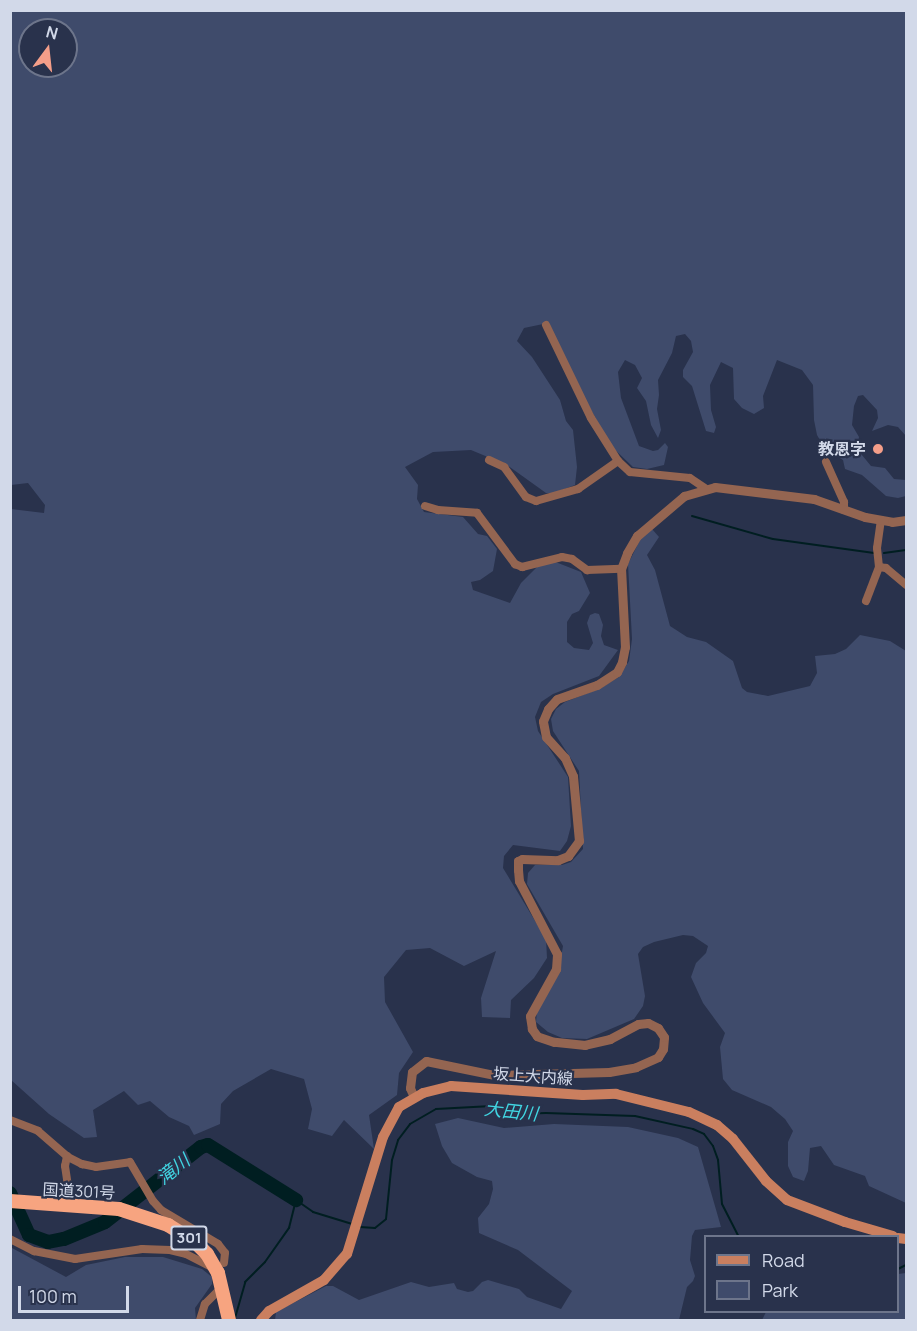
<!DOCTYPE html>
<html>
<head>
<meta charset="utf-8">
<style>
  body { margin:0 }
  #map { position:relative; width:917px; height:1331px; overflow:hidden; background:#29324c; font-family:Manrope,"Noto Sans JP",sans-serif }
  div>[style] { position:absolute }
  .green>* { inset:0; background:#3f4b6b }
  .stream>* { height:2px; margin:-1px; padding:0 1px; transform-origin:1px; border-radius:1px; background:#001e21 }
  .river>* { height:14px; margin:-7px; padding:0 7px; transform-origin:7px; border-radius:7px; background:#001e21 }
  .minor>* { height:8px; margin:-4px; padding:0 4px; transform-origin:4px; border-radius:4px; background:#946551 }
  .tertiary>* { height:9px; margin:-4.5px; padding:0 4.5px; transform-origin:4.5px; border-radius:4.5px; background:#946551 }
  .secondary>* { height:10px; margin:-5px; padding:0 5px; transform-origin:5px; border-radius:5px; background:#ca7f5f }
  .trunk>* { height:14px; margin:-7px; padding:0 7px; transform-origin:7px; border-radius:7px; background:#f7a480 }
  .dots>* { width:16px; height:16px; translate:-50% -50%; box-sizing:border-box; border:3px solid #29324c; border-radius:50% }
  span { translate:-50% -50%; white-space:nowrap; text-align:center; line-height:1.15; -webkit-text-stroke:4.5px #29324c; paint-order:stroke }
  .shield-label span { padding:2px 4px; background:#29324c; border:2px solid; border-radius:4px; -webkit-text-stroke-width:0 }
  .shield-label { font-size:15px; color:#d2d9e9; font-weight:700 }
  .poi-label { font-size:16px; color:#d2d9e9; font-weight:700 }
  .right { translate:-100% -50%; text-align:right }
  .street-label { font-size:16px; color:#d2d9e9 }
  .water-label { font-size:18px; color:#41d5e2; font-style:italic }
  .frame { position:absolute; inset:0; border:12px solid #d2d9e9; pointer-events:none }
  .legend { position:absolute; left:704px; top:1235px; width:195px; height:78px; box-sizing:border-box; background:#29324c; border:2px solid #6d758b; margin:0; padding:8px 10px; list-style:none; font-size:18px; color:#d2d9e9 }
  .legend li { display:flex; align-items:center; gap:12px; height:30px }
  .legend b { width:30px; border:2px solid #6d758b }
  .north { position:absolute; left:18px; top:18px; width:60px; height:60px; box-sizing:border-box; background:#29324c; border:2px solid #6d758b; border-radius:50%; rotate:15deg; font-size:16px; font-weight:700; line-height:24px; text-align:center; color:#d2d9e9 }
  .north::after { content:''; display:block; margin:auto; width:21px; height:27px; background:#f49e89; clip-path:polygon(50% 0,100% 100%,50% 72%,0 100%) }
  .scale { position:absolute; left:18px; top:1286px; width:111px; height:27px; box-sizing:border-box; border:3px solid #d2d9e9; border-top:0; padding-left:8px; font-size:18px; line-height:21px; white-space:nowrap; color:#d2d9e9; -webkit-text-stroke:4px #29324c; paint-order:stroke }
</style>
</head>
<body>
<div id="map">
  <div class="green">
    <i style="clip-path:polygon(evenodd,11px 11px,906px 11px,906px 436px,898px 427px,888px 425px,872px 431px,878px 418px,877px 410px,863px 395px,858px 396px,854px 406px,852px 425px,859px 437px,857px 449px,871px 466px,885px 468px,894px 479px,906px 480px,906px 496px,898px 498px,886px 496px,862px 475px,845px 469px,843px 460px,825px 449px,817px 435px,814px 420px,813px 385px,802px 370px,777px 360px,763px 396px,764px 408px,754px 414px,742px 408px,734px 399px,733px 368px,721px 362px,710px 385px,711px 410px,716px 427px,714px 433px,706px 431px,692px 386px,683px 377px,683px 370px,693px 352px,691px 341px,685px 334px,676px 336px,672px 353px,658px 380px,659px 395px,657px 409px,661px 430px,658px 438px,651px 425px,646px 401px,637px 388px,642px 378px,635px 365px,625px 360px,618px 372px,621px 398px,639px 446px,653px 451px,658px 450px,665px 443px,668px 447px,664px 465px,647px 469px,633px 467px,611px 446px,577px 385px,548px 323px,524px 328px,517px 341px,532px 357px,560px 400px,566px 421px,573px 430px,577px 467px,575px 485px,554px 493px,546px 493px,507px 465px,471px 450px,433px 452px,405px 467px,418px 485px,417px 499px,424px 512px,463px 517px,478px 534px,487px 536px,497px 549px,493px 571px,480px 580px,471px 582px,473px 590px,510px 603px,521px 583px,537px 567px,553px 561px,581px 572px,590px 593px,579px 611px,572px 614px,567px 622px,567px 642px,574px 648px,589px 650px,593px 643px,587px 623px,590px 615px,595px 613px,599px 614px,603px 625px,601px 636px,604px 645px,618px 650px,599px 676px,553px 694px,541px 702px,535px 717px,538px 731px,568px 777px,571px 826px,567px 841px,560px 851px,513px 845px,504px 856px,503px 868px,546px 939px,547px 958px,534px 978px,511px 1000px,510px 1018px,482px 1017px,481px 998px,496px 951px,464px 966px,430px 948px,406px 950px,384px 977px,385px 1002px,413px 1052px,399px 1073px,397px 1095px,369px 1115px,374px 1149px,344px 1120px,332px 1136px,308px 1129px,312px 1109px,304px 1079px,271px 1069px,233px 1091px,221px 1104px,220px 1124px,194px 1135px,189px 1126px,169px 1117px,150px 1101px,138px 1105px,124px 1091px,93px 1110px,97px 1137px,84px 1138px,49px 1114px,11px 1080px,11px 509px,44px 513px,45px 505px,28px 483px,11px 485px,11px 11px,30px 30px,66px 30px,66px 66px,30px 66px,30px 30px)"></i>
    <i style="clip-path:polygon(652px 529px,659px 537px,647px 555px,655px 570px,670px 626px,687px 637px,706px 642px,733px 661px,742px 688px,747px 692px,768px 696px,810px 686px,817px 673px,815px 656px,835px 654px,846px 649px,860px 635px,890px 641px,906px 651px,906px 1203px,869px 1186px,865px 1176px,834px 1165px,821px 1146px,810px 1148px,808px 1171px,804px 1181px,793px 1177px,788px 1166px,788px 1142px,793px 1131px,785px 1119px,771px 1107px,732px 1090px,723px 1079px,720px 1047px,725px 1033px,703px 1003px,691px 977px,696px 963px,706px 953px,708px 946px,693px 936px,683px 935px,654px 942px,643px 947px,638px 954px,645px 996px,643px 1006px,634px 1019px,587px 1039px,562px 1038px,548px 1032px,536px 1022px,537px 1010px,558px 975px,563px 946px,527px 884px,528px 873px,535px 865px,562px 865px,571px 862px,583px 849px,579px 771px,553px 731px,551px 719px,556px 709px,565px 702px,601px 688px,619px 677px,629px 661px,632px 639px,628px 564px,640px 540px)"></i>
    <i style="clip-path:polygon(458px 1118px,504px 1128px,554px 1124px,628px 1127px,678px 1138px,698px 1147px,721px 1227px,695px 1230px,692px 1236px,690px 1260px,695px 1276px,693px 1281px,687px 1287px,679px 1320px,275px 1320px,276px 1312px,326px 1286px,333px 1286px,359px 1300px,411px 1282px,429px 1287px,454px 1283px,457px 1289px,468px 1292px,473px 1291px,482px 1282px,488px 1280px,519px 1289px,527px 1297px,561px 1309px,572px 1291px,518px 1250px,479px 1233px,478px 1218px,489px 1204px,493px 1189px,492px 1181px,477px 1177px,452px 1163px,442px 1146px,435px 1124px)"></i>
    <i style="clip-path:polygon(12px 1248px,66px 1277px,86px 1265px,125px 1257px,163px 1257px,202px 1269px,212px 1277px,212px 1284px,195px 1308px,196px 1320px,11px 1320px)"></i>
    <i style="clip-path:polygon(906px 1273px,906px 1320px,762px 1320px,766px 1312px,898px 1312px,898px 1274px)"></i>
  </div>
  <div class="stream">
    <i style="left:692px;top:516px;width:84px;rotate:15.9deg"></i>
    <i style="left:773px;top:539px;width:102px;rotate:7.9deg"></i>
    <i style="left:884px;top:553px;width:22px;rotate:-8deg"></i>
    <i style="left:360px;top:1227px;width:15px;rotate:4deg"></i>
    <i style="left:375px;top:1228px;width:14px;rotate:-39deg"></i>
    <i style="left:386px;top:1219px;width:59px;rotate:-84.2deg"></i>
    <i style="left:392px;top:1160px;width:21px;rotate:-73deg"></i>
    <i style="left:398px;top:1140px;width:20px;rotate:-53deg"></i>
    <i style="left:410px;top:1124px;width:30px;rotate:-30deg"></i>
    <i style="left:436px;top:1109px;width:56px;rotate:-3.1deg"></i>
    <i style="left:492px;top:1106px;width:28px;rotate:17deg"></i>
    <i style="left:519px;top:1114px;width:27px;rotate:-2deg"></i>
    <i style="left:546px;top:1113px;width:89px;rotate:1.9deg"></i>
    <i style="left:635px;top:1116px;width:59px;rotate:12.6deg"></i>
    <i style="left:693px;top:1129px;width:12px;rotate:24deg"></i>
    <i style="left:704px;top:1134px;width:15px;rotate:53deg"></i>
    <i style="left:713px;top:1146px;width:15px;rotate:70deg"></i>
    <i style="left:718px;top:1160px;width:44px;rotate:84.8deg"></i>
    <i style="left:722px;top:1204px;width:36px;rotate:63deg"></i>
    <i style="left:898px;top:1269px;width:9px;rotate:-27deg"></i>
    <i style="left:235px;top:1318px;width:37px;rotate:-74deg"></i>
    <i style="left:245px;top:1282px;width:28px;rotate:-45deg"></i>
    <i style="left:265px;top:1262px;width:42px;rotate:-54.8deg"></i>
    <i style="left:289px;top:1228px;width:29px;rotate:-76deg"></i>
    <i style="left:296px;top:1200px;width:21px;rotate:35deg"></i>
    <i style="left:313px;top:1212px;width:41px;rotate:17.1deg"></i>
  </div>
  <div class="river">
    <i style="left:10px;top:1193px;width:46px;rotate:65.7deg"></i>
    <i style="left:29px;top:1235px;width:20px;rotate:20deg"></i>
    <i style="left:48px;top:1242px;width:16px;rotate:-11deg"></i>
    <i style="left:64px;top:1239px;width:44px;rotate:-22.5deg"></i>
    <i style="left:105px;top:1222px;width:122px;rotate:-38deg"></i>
    <i style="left:201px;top:1147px;width:7px;rotate:-16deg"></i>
    <i style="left:208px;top:1145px;width:104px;rotate:32deg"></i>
  </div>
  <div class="minor">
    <i style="left:546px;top:325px;width:103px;rotate:64.2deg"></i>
    <i style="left:591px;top:418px;width:51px;rotate:57.9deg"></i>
    <i style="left:618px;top:461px;width:16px;rotate:43deg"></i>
    <i style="left:630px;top:472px;width:60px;rotate:5.7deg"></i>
    <i style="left:690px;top:478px;width:18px;rotate:34deg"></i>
    <i style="left:489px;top:460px;width:17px;rotate:25deg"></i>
    <i style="left:504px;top:467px;width:37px;rotate:54deg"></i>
    <i style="left:526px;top:497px;width:11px;rotate:22deg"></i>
    <i style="left:536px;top:501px;width:44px;rotate:-15.9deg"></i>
    <i style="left:578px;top:489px;width:49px;rotate:-35deg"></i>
    <i style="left:826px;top:462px;width:44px;rotate:65.8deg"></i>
    <i style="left:844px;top:502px;width:8px;rotate:90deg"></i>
    <i style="left:425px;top:506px;width:14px;rotate:17deg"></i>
    <i style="left:438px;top:510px;width:39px;rotate:4deg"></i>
    <i style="left:477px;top:513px;width:64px;rotate:53.3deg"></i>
    <i style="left:515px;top:564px;width:8px;rotate:23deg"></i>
    <i style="left:522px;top:567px;width:41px;rotate:-14deg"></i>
    <i style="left:562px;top:557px;width:10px;rotate:11deg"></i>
    <i style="left:572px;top:559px;width:19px;rotate:36deg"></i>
    <i style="left:587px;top:570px;width:34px;rotate:-2deg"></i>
    <i style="left:879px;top:567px;width:7px;rotate:8deg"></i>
    <i style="left:886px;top:568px;width:26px;rotate:40deg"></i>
    <i style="left:866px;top:601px;width:36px;rotate:-69deg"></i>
    <i style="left:879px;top:567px;width:19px;rotate:-96deg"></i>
    <i style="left:877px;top:548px;width:27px;rotate:-82deg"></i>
    <i style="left:10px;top:1120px;width:30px;rotate:21deg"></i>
    <i style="left:38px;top:1131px;width:40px;rotate:41deg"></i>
    <i style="left:68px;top:1157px;width:16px;rotate:27deg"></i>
    <i style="left:82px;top:1164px;width:14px;rotate:12deg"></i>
    <i style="left:96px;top:1167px;width:34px;rotate:-8deg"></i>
    <i style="left:130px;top:1162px;width:45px;rotate:59.5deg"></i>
    <i style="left:153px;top:1201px;width:12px;rotate:48deg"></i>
    <i style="left:161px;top:1210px;width:66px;rotate:30.8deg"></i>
    <i style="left:218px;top:1244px;width:11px;rotate:52deg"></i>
    <i style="left:225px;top:1253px;width:10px;rotate:96deg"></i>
    <i style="left:67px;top:1156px;width:10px;rotate:101deg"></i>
    <i style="left:65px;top:1166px;width:40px;rotate:81.5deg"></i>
    <i style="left:10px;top:1239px;width:27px;rotate:27deg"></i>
    <i style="left:34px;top:1251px;width:42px;rotate:11deg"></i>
    <i style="left:75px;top:1259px;width:68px;rotate:-8.5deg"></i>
    <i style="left:142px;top:1249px;width:28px;rotate:2deg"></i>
    <i style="left:170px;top:1250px;width:16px;rotate:14deg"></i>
    <i style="left:186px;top:1254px;width:30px;rotate:27deg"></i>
    <i style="left:200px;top:1320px;width:17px;rotate:-73deg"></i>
    <i style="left:205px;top:1304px;width:23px;rotate:-45deg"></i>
  </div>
  <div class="tertiary">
    <i style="left:414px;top:1097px;width:10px;rotate:-114deg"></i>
    <i style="left:410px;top:1088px;width:16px;rotate:-83deg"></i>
    <i style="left:412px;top:1072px;width:18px;rotate:-38deg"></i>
    <i style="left:426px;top:1061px;width:69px;rotate:11.6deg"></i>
    <i style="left:494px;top:1075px;width:115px;rotate:-1.5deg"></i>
    <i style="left:609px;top:1072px;width:27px;rotate:-10deg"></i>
    <i style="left:636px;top:1067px;width:24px;rotate:-24deg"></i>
    <i style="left:658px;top:1057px;width:9px;rotate:-58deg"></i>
    <i style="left:663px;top:1049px;width:12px;rotate:-85deg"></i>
    <i style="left:664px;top:1037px;width:11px;rotate:-124deg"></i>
    <i style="left:658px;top:1028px;width:11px;rotate:-153deg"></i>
    <i style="left:648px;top:1023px;width:10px;rotate:174deg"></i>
    <i style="left:638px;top:1024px;width:32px;rotate:152deg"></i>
    <i style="left:610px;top:1039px;width:26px;rotate:167deg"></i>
    <i style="left:585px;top:1045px;width:31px;rotate:-174deg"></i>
    <i style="left:554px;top:1042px;width:18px;rotate:-161deg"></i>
    <i style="left:537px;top:1036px;width:9px;rotate:-126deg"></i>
    <i style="left:532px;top:1029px;width:13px;rotate:-99deg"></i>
    <i style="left:530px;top:1016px;width:54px;rotate:-61deg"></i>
    <i style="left:556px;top:969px;width:15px;rotate:-86deg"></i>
    <i style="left:557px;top:954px;width:82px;rotate:-117.5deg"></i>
    <i style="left:519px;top:881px;width:11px;rotate:-95deg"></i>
    <i style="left:518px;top:870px;width:9px;rotate:-90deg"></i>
    <i style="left:518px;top:861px;width:4px;rotate:-27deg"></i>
    <i style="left:522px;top:859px;width:36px;rotate:2deg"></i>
    <i style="left:558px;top:860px;width:11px;rotate:-22deg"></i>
    <i style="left:568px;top:856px;width:19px;rotate:-54deg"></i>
    <i style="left:579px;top:841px;width:65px;rotate:-95.3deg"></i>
    <i style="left:573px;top:776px;width:20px;rotate:-114deg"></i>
    <i style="left:565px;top:758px;width:28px;rotate:-132deg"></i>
    <i style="left:546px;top:737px;width:16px;rotate:-101deg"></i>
    <i style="left:543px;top:721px;width:13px;rotate:-67deg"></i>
    <i style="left:548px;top:709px;width:13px;rotate:-48deg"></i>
    <i style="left:557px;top:699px;width:42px;rotate:-19.3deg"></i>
    <i style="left:597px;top:685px;width:24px;rotate:-33deg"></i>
    <i style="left:617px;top:672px;width:11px;rotate:-63deg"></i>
    <i style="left:622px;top:662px;width:15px;rotate:-79deg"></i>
    <i style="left:625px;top:647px;width:78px;rotate:-92.9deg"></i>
    <i style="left:621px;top:569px;width:17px;rotate:-69deg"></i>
    <i style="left:627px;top:553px;width:20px;rotate:-60deg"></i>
    <i style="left:637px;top:536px;width:62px;rotate:-40.4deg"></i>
    <i style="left:684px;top:496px;width:32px;rotate:-16deg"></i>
    <i style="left:715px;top:487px;width:100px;rotate:6.9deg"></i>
    <i style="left:814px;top:499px;width:54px;rotate:19.4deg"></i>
    <i style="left:865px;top:517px;width:27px;rotate:10deg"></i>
    <i style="left:892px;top:522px;width:14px;rotate:-8deg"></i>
  </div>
  <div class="secondary">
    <i style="left:898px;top:1238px;width:8px;rotate:7deg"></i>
    <i style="left:261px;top:1320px;width:12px;rotate:-48deg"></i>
    <i style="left:269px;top:1311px;width:63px;rotate:-29.4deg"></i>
    <i style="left:324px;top:1280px;width:35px;rotate:-49deg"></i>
    <i style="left:347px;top:1254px;width:122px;rotate:-72.9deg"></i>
    <i style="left:383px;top:1137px;width:34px;rotate:-62deg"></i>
    <i style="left:399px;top:1107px;width:28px;rotate:-30deg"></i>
    <i style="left:423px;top:1093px;width:29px;rotate:-14deg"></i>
    <i style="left:451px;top:1086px;width:132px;rotate:3.9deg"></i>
    <i style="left:583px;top:1095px;width:33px;rotate:-2deg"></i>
    <i style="left:616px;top:1094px;width:75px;rotate:13.9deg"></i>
    <i style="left:689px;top:1112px;width:31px;rotate:25deg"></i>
    <i style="left:717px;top:1125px;width:21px;rotate:41deg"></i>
    <i style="left:733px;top:1139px;width:53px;rotate:51.8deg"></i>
    <i style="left:766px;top:1181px;width:28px;rotate:42deg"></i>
    <i style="left:787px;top:1200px;width:62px;rotate:20.8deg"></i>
    <i style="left:845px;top:1222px;width:50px;rotate:16.3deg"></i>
  </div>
  <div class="trunk">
    <i style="left:10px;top:1201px;width:109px;rotate:4.2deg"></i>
    <i style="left:119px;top:1209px;width:52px;rotate:18.1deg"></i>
    <i style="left:168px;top:1225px;width:32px;rotate:32deg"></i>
    <i style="left:195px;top:1242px;width:17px;rotate:45deg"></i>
    <i style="left:207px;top:1254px;width:22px;rotate:60deg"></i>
    <i style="left:218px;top:1273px;width:48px;rotate:76.8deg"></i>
  </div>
  <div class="dots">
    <i style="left:878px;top:449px;background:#f49e89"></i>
  </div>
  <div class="shield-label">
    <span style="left:189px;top:1238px">301</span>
  </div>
  <div class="poi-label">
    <span class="right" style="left:866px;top:449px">教恩字</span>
  </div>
  <div class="street-label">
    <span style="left:533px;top:1076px;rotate:4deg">坂上大内線</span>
    <span style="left:79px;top:1191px;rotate:3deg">国道301号</span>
  </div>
  <div class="water-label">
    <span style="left:511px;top:1111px;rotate:6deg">大田川</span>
    <span style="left:173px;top:1169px;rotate:-38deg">滝川</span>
  </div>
  <div class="frame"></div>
  <ul class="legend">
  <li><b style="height:8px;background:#ca7f5f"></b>Road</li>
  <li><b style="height:16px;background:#3f4b6b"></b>Park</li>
  </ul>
  <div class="north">N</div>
  <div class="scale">100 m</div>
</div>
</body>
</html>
